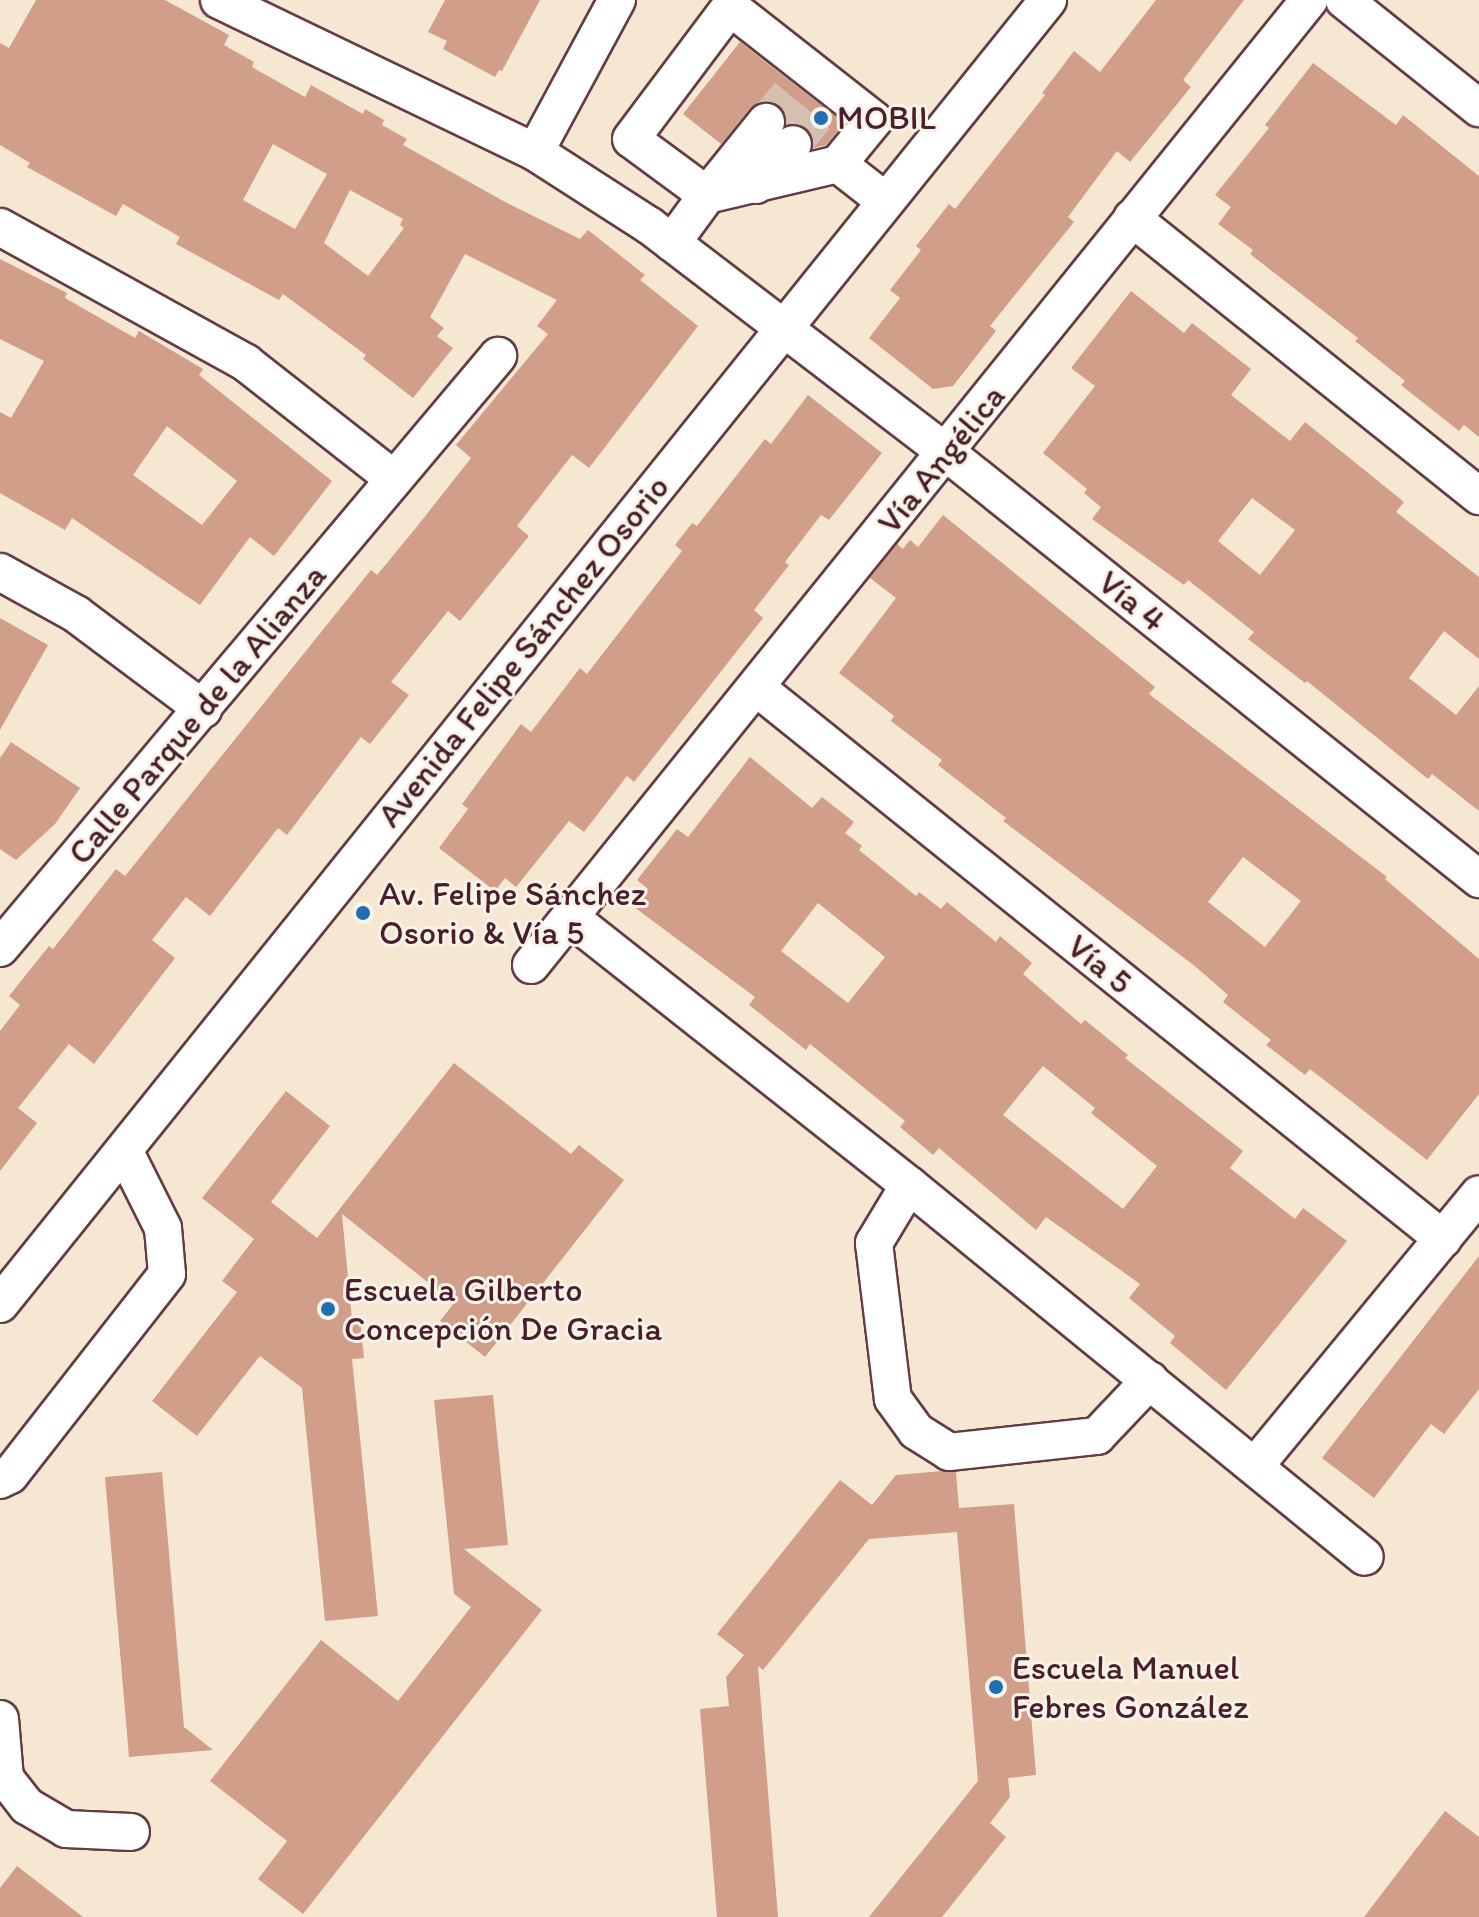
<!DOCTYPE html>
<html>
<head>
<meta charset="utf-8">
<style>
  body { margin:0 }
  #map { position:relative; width:1479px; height:1917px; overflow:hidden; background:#f6e7d3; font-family:Itim,sans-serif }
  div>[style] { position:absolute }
  .building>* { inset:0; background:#d19e8a }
  .minor-tunnel>* { height:36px; margin-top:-18px; transform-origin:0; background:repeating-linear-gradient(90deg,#d4bfb1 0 36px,transparent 0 54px) }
  .roads { filter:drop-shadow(2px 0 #643d44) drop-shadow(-2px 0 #643d44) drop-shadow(0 2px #643d44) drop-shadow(0 -2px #643d44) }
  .minor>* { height:36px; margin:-18px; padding:0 18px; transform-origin:18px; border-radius:18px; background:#fff }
  .dots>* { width:22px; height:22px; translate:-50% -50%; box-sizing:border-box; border:4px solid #f7f3e8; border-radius:50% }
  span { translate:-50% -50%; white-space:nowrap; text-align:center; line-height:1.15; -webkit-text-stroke:6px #f7f3e8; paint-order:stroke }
  .poi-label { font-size:34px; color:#4a1f2b }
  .left { translate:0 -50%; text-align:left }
  .street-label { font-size:34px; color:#4a1f2b }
</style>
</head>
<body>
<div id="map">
  <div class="building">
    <i style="clip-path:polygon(evenodd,36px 0,165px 0,229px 35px,224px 45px,254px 62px,252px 67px,305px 97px,311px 85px,363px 114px,365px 109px,384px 120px,382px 125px,407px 139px,403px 145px,507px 203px,580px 239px,588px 230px,645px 275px,640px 280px,698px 326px,589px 468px,572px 455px,517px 526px,529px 536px,460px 621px,448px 611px,391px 682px,409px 695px,370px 744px,361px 737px,287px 835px,278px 828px,210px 916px,186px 897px,152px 940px,175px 958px,94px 1064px,69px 1044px,18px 1108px,37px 1123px,0 1171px,0 1031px,20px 1005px,9px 996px,49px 946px,53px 949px,116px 869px,125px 876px,371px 570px,377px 575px,415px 529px,471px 458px,456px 445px,548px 334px,537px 326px,557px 300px,465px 254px,430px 317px,444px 328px,437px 336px,453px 348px,413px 398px,363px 359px,366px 355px,283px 294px,279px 300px,176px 244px,180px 237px,123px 204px,116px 216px,27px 167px,30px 163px,0 145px,0 43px,9px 48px,36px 0,273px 144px,327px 174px,295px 229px,243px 200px,273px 144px,36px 0,350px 190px,403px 219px,400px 225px,404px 228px,368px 276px,324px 243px,350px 190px)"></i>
    <i style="clip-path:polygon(445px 0,540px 0,502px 71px,499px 70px,495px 77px,443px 49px,447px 41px,428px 32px)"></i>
    <i style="clip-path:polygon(1156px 0,1244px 0,1183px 80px,1191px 87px,1130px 162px,1117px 151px,1068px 217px,1074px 222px,990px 326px,996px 331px,953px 386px,933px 389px,869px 338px,900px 298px,890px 290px,921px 250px,916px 246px,949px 204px,955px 209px,1045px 95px,1042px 93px,1074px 51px,1100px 72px)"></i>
    <i style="clip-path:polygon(740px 42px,844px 123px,826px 145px,813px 148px,808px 129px,798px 124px,787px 124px,780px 106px,770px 101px,759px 102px,750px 108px,721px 144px,683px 114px)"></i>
    <i style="clip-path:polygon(1313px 63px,1396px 125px,1403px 115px,1479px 176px,1479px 437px,1464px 425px,1459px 431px,1401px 385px,1405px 381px,1355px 341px,1358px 338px,1250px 254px,1253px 250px,1218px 224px,1231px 207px,1215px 195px,1269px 128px,1265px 125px)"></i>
    <i style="clip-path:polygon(evenodd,0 259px,67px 293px,65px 298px,135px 338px,139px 331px,203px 369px,199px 375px,332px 481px,274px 556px,250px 537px,200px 605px,72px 518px,65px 530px,0 493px,0 412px,11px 418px,44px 361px,0 339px,0 259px,167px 426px,237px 481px,202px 525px,133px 475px,167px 426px)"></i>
    <i style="clip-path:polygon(evenodd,1131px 291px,1184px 333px,1192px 323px,1251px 369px,1231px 395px,1290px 441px,1305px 422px,1404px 502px,1396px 512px,1479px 577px,1479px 659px,1444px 631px,1409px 678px,1456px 715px,1479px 686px,1479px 811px,1432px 774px,1428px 779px,1307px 681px,1305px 683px,1248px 639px,1254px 632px,1188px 580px,1184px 585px,1092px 519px,1101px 507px,1084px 493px,1087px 489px,1043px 453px,1095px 386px,1071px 368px,1131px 291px,1252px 498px,1295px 530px,1260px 575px,1218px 541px,1252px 498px)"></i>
    <i style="clip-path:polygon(808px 395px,882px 453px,829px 520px,821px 515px,785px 562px,789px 565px,754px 610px,763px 618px,634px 782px,627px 776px,584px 832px,569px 821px,516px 887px,505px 878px,495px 891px,439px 848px,468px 809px,462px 804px,521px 724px,531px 732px,580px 668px,587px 674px,682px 551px,675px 545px,692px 523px,697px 526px,765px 439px,771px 444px)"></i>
    <i style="clip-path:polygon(evenodd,943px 515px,1155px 687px,1149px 694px,1387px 877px,1385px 879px,1479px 959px,1479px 1094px,1427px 1160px,1310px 1069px,1305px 1075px,1266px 1045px,1271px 1040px,1223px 1002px,1228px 995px,1196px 967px,1003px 821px,1006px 818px,938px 765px,942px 760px,891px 721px,894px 716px,839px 673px,896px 598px,870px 578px,897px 544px,903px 549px,910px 540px,918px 547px,943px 515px,1243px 857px,1301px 901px,1265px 947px,1208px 902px,1243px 857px)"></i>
    <i style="clip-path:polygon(0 618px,48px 645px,0 730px)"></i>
    <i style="clip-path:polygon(11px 742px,80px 788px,55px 824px,16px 860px,0 849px,0 758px)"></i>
    <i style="clip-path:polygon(evenodd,750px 757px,812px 808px,822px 797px,854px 822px,845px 833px,862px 846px,859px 850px,916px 896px,919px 892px,941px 909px,947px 902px,996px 942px,1000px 936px,1032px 963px,1023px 974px,1081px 1024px,1085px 1020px,1128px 1055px,1125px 1058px,1243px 1151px,1230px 1168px,1295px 1219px,1303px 1208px,1347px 1241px,1226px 1390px,1170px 1343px,1175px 1336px,1129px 1298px,1140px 1284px,1046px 1217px,1036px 1230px,939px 1148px,933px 1155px,900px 1127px,905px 1121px,810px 1044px,806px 1050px,749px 1005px,755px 997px,634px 907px,648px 889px,637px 880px,677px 829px,688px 837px,750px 757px,818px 903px,885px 957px,848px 1003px,781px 951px,818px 903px,750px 757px,1043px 1066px,1095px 1108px,1091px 1113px,1157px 1166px,1123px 1209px,1003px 1115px,1043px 1066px)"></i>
    <i style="clip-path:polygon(454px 1063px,571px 1154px,579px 1145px,624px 1180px,485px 1357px,440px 1321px,454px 1303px,342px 1214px,352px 1321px,360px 1320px,364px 1358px,352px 1359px,378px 1616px,325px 1621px,302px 1388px,260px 1356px,197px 1436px,152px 1401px,237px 1292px,222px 1281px,254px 1239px,202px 1198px,286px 1091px,330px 1126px,271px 1202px,317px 1238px)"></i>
    <i style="clip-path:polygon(1479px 1256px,1479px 1389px,1444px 1434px,1431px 1424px,1374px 1498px,1322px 1458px)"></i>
    <i style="clip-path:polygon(493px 1395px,508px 1545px,464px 1549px,542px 1610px,303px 1914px,258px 1879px,287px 1841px,210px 1781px,321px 1640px,398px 1701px,471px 1607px,454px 1594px,434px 1400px)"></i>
    <i style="clip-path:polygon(943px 1471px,956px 1472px,959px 1508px,1014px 1504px,1036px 1775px,1008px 1778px,1010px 1797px,990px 1823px,1006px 1837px,942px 1917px,869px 1917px,978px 1781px,957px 1532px,869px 1539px,763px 1670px,758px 1666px,778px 1917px,717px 1917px,700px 1709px,729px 1706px,726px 1677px,744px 1655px,717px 1634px,840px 1480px,872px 1505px,896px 1475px)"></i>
    <i style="clip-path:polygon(162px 1472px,184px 1727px,213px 1750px,129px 1757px,105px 1477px)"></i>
    <i style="clip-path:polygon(1445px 1811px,1479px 1837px,1479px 1917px,1364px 1917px)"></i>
    <i style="clip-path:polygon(17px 1866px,83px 1917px,0 1917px,0 1888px)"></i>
  </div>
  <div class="minor-tunnel">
    <i style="left:766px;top:122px;width:57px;rotate:-50.7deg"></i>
    <i style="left:793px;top:144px;width:57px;rotate:-49.3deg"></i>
  </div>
  <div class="roads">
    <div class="minor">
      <i style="left:219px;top:0;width:351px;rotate:25.7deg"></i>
      <i style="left:535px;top:152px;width:137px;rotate:32.8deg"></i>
      <i style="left:650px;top:226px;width:374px;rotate:37.4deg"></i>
      <i style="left:947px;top:453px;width:682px;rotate:38.69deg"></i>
      <i style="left:1344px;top:0;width:173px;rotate:38.7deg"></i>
      <i style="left:535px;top:152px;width:173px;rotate:-61.7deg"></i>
      <i style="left:756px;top:185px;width:55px;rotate:-47.9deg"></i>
      <i style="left:707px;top:195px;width:135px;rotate:-13.3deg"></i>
      <i style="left:707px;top:195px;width:94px;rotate:-51.1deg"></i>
      <i style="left:1132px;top:218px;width:445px;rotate:38.7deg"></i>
      <i style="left:0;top:227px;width:281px;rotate:28.9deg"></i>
      <i style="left:246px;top:363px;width:188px;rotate:38.1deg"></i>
      <i style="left:672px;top:243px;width:59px;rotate:-53.9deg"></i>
      <i style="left:707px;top:195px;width:94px;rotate:-143.6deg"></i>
      <i style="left:631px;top:139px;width:165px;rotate:-53.1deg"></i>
      <i style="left:730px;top:7px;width:183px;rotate:38.1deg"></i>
      <i style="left:874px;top:120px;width:57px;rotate:129.3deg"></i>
      <i style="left:838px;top:164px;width:58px;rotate:38deg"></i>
      <i style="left:0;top:572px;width:87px;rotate:28.9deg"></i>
      <i style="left:76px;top:614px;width:159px;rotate:36.8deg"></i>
      <i style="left:757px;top:688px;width:880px;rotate:38.77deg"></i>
      <i style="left:571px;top:918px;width:431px;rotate:38.3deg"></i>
      <i style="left:909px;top:1185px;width:588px;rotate:39.21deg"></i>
      <i style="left:0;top:948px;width:774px;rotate:-49.93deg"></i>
      <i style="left:531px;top:965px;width:1240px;rotate:-51.12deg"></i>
      <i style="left:909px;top:1185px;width:68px;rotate:121.1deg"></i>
      <i style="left:874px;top:1243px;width:157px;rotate:83.1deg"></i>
      <i style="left:893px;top:1399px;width:39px;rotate:54deg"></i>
      <i style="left:916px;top:1431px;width:39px;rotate:32deg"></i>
      <i style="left:949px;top:1452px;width:149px;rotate:-6.2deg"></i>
      <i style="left:1097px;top:1436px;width:77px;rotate:-46.6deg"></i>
      <i style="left:0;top:1304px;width:1673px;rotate:-51.21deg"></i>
      <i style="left:1255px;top:1466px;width:352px;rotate:-50.5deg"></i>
      <i style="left:0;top:1480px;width:11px;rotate:-27deg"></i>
      <i style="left:10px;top:1475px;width:255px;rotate:-52deg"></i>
      <i style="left:167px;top:1274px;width:46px;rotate:-95deg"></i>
      <i style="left:163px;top:1228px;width:87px;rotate:-116.6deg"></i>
      <i style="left:0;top:1719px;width:59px;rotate:85.2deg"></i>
      <i style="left:5px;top:1778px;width:36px;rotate:52deg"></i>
      <i style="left:27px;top:1806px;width:45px;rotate:30.5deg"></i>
      <i style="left:66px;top:1829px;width:65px;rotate:2.6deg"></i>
    </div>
  </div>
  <div class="dots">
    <i style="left:821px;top:118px;background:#1f6fb2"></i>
    <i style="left:363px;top:913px;background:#1f6fb2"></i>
    <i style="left:328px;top:1309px;background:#1f6fb2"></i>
    <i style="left:996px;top:1687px;background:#1f6fb2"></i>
  </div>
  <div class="poi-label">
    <span class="left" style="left:837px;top:118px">MOBIL</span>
    <span class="left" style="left:379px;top:913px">Av. Felipe Sánchez<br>Osorio &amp; Vía 5</span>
    <span class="left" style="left:344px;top:1309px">Escuela Gilberto<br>Concepción De Gracia</span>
    <span class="left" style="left:1012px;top:1687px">Escuela Manuel<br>Febres González</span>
  </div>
  <div class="street-label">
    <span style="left:941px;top:459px;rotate:-51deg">Vía Angélica</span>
    <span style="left:1132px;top:601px;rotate:39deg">Vía 4</span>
    <span style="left:523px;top:651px;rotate:-51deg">Avenida Felipe Sánchez Osorio</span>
    <span style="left:197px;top:714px;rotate:-50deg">Calle Parque de la Alianza</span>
    <span style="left:1100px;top:964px;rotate:39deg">Vía 5</span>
  </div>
</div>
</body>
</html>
